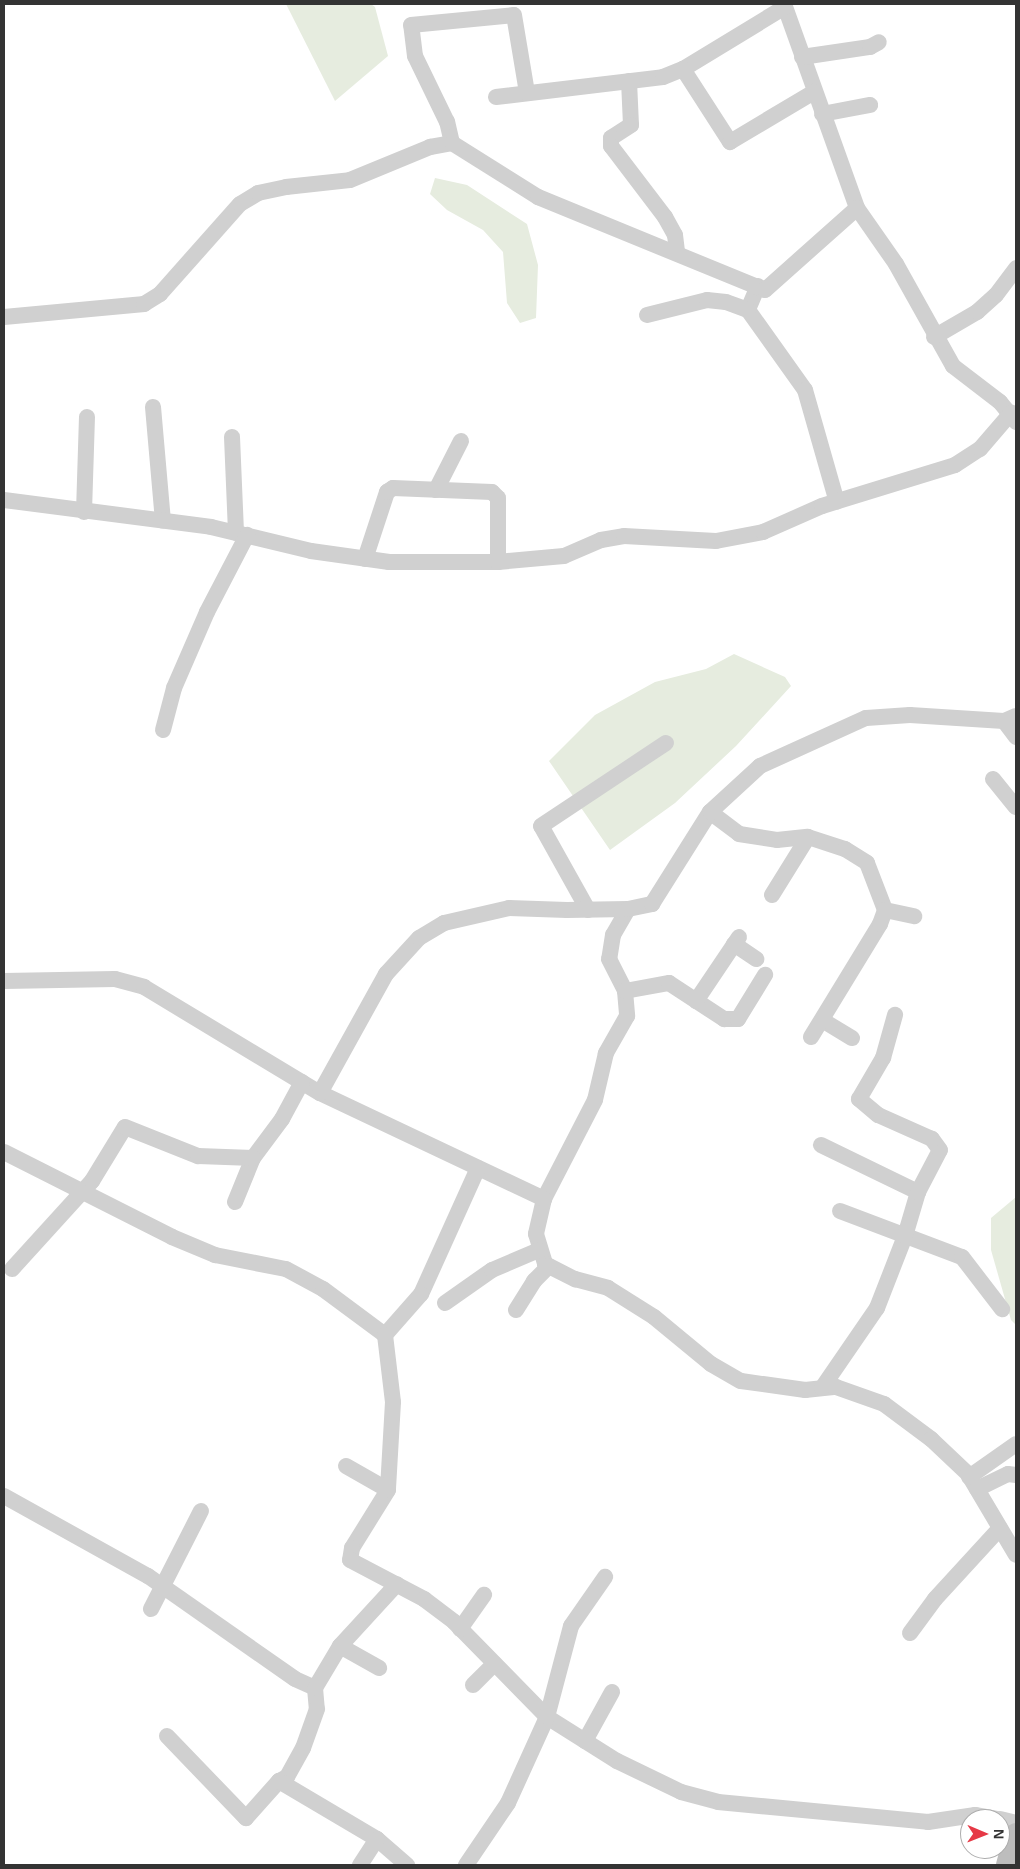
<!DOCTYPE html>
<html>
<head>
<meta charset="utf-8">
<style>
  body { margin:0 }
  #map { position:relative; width:1020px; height:1869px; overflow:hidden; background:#fff; font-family:Arial,sans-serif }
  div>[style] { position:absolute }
  .green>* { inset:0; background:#e6ecdf }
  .street>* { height:16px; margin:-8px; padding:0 8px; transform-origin:8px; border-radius:8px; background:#d0d0d0 }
  .secondary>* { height:24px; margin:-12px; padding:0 12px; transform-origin:12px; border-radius:12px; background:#bdbdbd }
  span { translate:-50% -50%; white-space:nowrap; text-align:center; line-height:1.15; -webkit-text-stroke:5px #fff; paint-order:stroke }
  .frame { position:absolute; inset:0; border:5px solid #333; pointer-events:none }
  .north { position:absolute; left:960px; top:1809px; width:50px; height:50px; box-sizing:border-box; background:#fff; border:1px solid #adadad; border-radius:50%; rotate:91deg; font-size:14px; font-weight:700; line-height:20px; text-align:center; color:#333 }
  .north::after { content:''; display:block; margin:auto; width:18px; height:22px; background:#e63946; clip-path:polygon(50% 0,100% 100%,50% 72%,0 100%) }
</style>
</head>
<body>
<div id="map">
  <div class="green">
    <i style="clip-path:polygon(286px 4px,371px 4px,375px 7px,388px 56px,335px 101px)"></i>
    <i style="clip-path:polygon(435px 178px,467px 185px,527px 224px,538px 265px,536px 318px,520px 323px,507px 303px,503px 252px,483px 230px,447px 210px,430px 194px)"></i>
    <i style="clip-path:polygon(734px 654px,785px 677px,791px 686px,736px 746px,675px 803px,610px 850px,549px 761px,595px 715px,655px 682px,706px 669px)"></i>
    <i style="clip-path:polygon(1016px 1197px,1016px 1325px,1011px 1320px,991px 1250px,991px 1218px)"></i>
  </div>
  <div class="street">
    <i style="left:784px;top:4px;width:217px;rotate:70.3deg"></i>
    <i style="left:857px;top:208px;width:68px;rotate:55.1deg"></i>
    <i style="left:896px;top:264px;width:117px;rotate:60.8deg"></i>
    <i style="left:953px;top:366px;width:59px;rotate:37.5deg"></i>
    <i style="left:1000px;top:402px;width:26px;rotate:51deg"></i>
    <i style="left:785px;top:7px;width:119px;rotate:148.7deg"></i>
    <i style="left:683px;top:69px;width:87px;rotate:57.2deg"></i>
    <i style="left:730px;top:142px;width:98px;rotate:-30.8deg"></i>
    <i style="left:802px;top:57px;width:69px;rotate:-8.4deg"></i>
    <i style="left:870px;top:47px;width:10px;rotate:-29deg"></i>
    <i style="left:629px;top:81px;width:44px;rotate:87.4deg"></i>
    <i style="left:631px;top:125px;width:24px;rotate:147deg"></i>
    <i style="left:611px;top:138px;width:8px;rotate:90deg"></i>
    <i style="left:611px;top:146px;width:89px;rotate:52.7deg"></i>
    <i style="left:665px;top:217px;width:21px;rotate:61deg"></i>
    <i style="left:675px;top:235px;width:17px;rotate:83deg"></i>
    <i style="left:496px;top:97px;width:168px;rotate:-6.8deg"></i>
    <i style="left:663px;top:77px;width:22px;rotate:-22deg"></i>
    <i style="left:822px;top:114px;width:49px;rotate:-10.6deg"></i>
    <i style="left:452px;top:143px;width:22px;rotate:-103deg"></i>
    <i style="left:447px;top:122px;width:73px;rotate:-115.9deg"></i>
    <i style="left:415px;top:56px;width:31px;rotate:-97deg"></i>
    <i style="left:411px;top:25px;width:103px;rotate:-5.5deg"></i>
    <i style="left:514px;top:15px;width:79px;rotate:80.5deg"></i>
    <i style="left:758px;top:286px;width:26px;rotate:113deg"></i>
    <i style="left:748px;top:310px;width:98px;rotate:54.5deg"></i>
    <i style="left:805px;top:390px;width:116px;rotate:74.1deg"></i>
    <i style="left:647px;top:315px;width:62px;rotate:-14deg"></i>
    <i style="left:707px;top:300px;width:19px;rotate:6deg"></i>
    <i style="left:726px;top:302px;width:23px;rotate:20deg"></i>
    <i style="left:4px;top:317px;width:141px;rotate:-5.3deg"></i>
    <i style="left:144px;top:304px;width:19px;rotate:-32deg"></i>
    <i style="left:160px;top:294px;width:120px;rotate:-48.4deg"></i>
    <i style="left:240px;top:204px;width:21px;rotate:-31deg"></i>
    <i style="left:258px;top:193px;width:29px;rotate:-12deg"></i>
    <i style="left:286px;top:187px;width:64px;rotate:-6.2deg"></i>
    <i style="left:350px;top:180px;width:87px;rotate:-22.4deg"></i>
    <i style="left:430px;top:147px;width:22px;rotate:-10deg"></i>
    <i style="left:452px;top:143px;width:102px;rotate:32.1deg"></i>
    <i style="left:538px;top:197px;width:245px;rotate:22.3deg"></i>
    <i style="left:765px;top:290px;width:123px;rotate:-41.7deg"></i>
    <i style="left:934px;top:337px;width:50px;rotate:-30.2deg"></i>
    <i style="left:977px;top:312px;width:25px;rotate:-42deg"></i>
    <i style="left:996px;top:295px;width:34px;rotate:-53deg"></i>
    <i style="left:153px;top:407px;width:114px;rotate:85deg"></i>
    <i style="left:232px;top:437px;width:96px;rotate:87.6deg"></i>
    <i style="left:436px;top:490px;width:55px;rotate:-63deg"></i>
    <i style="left:4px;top:500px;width:209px;rotate:7.4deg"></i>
    <i style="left:211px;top:527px;width:103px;rotate:13.5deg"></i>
    <i style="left:311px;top:551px;width:79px;rotate:8deg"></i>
    <i style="left:389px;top:562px;width:109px"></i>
    <i style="left:498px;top:562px;width:66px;rotate:-5.2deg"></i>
    <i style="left:564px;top:556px;width:40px;rotate:-23.4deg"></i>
    <i style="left:601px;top:540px;width:23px;rotate:-10deg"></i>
    <i style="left:624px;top:536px;width:92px;rotate:3.1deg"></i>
    <i style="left:716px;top:541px;width:48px;rotate:-10.8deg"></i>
    <i style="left:763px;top:532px;width:64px;rotate:-23.8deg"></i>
    <i style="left:822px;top:506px;width:139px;rotate:-17.1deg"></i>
    <i style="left:955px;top:465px;width:30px;rotate:-33deg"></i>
    <i style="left:980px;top:449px;width:48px;rotate:-49.3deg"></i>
    <i style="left:84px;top:512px;width:95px;rotate:-88.2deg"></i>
    <i style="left:365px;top:559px;width:71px;rotate:-71.8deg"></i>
    <i style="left:387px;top:492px;width:7px;rotate:-34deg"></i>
    <i style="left:393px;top:488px;width:99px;rotate:2.3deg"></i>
    <i style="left:492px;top:492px;width:8px;rotate:45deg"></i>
    <i style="left:498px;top:498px;width:64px;rotate:90deg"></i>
    <i style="left:1004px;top:721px;width:20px;rotate:53deg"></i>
    <i style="left:163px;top:730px;width:43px;rotate:-75.3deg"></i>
    <i style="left:174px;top:688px;width:83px;rotate:-66.5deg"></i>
    <i style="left:207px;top:612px;width:87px;rotate:-62.5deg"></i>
    <i style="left:993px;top:779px;width:36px;rotate:51deg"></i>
    <i style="left:710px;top:812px;width:36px;rotate:37deg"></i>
    <i style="left:739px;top:834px;width:38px;rotate:9deg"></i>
    <i style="left:777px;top:840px;width:31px;rotate:-6deg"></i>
    <i style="left:808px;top:837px;width:39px;rotate:18deg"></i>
    <i style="left:845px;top:849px;width:26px;rotate:32deg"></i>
    <i style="left:867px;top:863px;width:50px;rotate:69deg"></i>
    <i style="left:885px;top:910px;width:30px;rotate:12deg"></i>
    <i style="left:772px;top:895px;width:68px;rotate:-58.2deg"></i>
    <i style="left:628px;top:909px;width:30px;rotate:120deg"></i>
    <i style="left:613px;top:935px;width:24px;rotate:99deg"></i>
    <i style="left:609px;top:959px;width:36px;rotate:63deg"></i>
    <i style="left:625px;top:991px;width:25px;rotate:85deg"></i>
    <i style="left:627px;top:1016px;width:43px;rotate:119.6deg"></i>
    <i style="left:606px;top:1053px;width:48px;rotate:103.2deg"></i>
    <i style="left:595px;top:1100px;width:111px;rotate:117.3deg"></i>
    <i style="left:544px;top:1199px;width:36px;rotate:103deg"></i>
    <i style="left:536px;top:1234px;width:31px;rotate:73deg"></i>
    <i style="left:545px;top:1264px;width:34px;rotate:27deg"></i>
    <i style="left:575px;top:1279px;width:34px;rotate:15deg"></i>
    <i style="left:608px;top:1288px;width:54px;rotate:32.2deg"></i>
    <i style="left:654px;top:1317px;width:74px;rotate:39.5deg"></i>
    <i style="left:711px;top:1364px;width:34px;rotate:30deg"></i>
    <i style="left:741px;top:1381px;width:65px;rotate:8deg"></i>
    <i style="left:805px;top:1390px;width:31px;rotate:-6deg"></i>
    <i style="left:836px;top:1387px;width:51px;rotate:19.5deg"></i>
    <i style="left:884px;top:1404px;width:59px;rotate:36.7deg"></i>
    <i style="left:931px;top:1439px;width:51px;rotate:43.4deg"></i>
    <i style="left:968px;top:1474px;width:94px;rotate:59.3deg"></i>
    <i style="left:588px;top:910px;width:96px;rotate:-119.2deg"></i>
    <i style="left:541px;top:826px;width:150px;rotate:-33.6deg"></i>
    <i style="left:734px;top:944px;width:27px;rotate:34deg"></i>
    <i style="left:4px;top:981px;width:111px;rotate:-1deg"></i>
    <i style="left:115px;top:979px;width:30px;rotate:15deg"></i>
    <i style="left:144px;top:987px;width:205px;rotate:31.1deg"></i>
    <i style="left:320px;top:1093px;width:248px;rotate:25.3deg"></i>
    <i style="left:625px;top:991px;width:45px;rotate:-10.3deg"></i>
    <i style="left:669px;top:983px;width:66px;rotate:33.2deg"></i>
    <i style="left:724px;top:1019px;width:14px"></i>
    <i style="left:738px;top:1019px;width:52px;rotate:-58.5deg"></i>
    <i style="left:696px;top:1001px;width:77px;rotate:-56.1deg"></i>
    <i style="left:822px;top:1020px;width:35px;rotate:31deg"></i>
    <i style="left:811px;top:1037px;width:132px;rotate:-58.6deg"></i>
    <i style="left:880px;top:924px;width:15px;rotate:-70deg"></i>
    <i style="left:320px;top:1093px;width:136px;rotate:-61deg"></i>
    <i style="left:386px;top:974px;width:49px;rotate:-47.5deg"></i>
    <i style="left:419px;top:938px;width:29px;rotate:-31deg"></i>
    <i style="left:444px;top:923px;width:67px;rotate:-13deg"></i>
    <i style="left:509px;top:908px;width:58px;rotate:2deg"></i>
    <i style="left:567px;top:910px;width:61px;rotate:-0.9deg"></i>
    <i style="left:628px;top:909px;width:25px;rotate:-12deg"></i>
    <i style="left:652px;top:904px;width:109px;rotate:-57.8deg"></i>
    <i style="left:710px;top:812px;width:68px;rotate:-42.6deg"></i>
    <i style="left:760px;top:766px;width:116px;rotate:-24.4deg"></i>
    <i style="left:866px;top:718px;width:44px;rotate:-3.9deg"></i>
    <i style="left:910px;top:715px;width:94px;rotate:3.7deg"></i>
    <i style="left:1004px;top:721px;width:13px;rotate:-23deg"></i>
    <i style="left:821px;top:1145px;width:108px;rotate:25.9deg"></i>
    <i style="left:4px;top:1152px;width:188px;rotate:26.8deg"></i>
    <i style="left:172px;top:1237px;width:47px;rotate:22.7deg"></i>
    <i style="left:215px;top:1255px;width:72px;rotate:11.2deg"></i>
    <i style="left:286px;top:1269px;width:42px;rotate:28.4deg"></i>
    <i style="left:323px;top:1289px;width:77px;rotate:36.6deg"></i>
    <i style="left:478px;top:1168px;width:138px;rotate:114.3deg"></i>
    <i style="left:421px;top:1294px;width:55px;rotate:131.3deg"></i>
    <i style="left:385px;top:1335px;width:67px;rotate:83.2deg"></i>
    <i style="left:393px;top:1402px;width:88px;rotate:93.3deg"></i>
    <i style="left:388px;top:1490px;width:68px;rotate:121.8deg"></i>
    <i style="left:352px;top:1548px;width:12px;rotate:99deg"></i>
    <i style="left:350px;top:1560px;width:84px;rotate:27.8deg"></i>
    <i style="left:424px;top:1599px;width:38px;rotate:37deg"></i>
    <i style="left:454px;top:1622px;width:133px;rotate:45.6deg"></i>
    <i style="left:547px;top:1717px;width:83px;rotate:32.2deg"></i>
    <i style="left:617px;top:1761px;width:71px;rotate:25.8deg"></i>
    <i style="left:681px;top:1792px;width:38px;rotate:15deg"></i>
    <i style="left:718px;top:1802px;width:211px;rotate:5.4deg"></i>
    <i style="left:928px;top:1822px;width:48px;rotate:-8.5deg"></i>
    <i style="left:975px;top:1815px;width:22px;rotate:10deg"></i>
    <i style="left:235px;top:1202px;width:48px;rotate:-67.8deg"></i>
    <i style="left:253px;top:1158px;width:49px;rotate:-53.4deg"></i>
    <i style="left:282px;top:1119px;width:42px;rotate:-61.6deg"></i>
    <i style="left:840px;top:1211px;width:130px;rotate:20.7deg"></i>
    <i style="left:962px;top:1257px;width:66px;rotate:52.4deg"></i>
    <i style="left:12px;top:1269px;width:119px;rotate:-47.7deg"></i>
    <i style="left:92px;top:1181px;width:63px;rotate:-58.6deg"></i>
    <i style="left:125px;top:1127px;width:79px;rotate:21.7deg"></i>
    <i style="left:198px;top:1156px;width:55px;rotate:2.1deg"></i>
    <i style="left:445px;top:1303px;width:57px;rotate:-35.1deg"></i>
    <i style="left:492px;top:1270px;width:51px;rotate:-23.1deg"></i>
    <i style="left:516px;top:1310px;width:34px;rotate:-58deg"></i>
    <i style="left:534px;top:1281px;width:21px;rotate:-45deg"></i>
    <i style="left:822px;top:1388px;width:97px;rotate:-55.5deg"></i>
    <i style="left:877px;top:1308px;width:77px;rotate:-68.7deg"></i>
    <i style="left:905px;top:1236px;width:46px;rotate:-73.5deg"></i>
    <i style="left:918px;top:1192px;width:47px;rotate:-62.4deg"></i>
    <i style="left:940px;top:1150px;width:14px;rotate:-126deg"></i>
    <i style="left:932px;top:1139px;width:59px;rotate:-156deg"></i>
    <i style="left:878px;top:1115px;width:25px;rotate:-140deg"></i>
    <i style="left:859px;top:1099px;width:48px;rotate:-59.7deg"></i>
    <i style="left:883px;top:1058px;width:45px;rotate:-74.4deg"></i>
    <i style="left:346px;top:1466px;width:48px;rotate:29.7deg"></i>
    <i style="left:969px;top:1477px;width:57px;rotate:-35.1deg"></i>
    <i style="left:977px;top:1489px;width:34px;rotate:-26deg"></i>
    <i style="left:1008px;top:1474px;width:8px;rotate:7deg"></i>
    <i style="left:4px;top:1496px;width:165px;rotate:29.1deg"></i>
    <i style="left:148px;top:1576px;width:179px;rotate:35deg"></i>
    <i style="left:295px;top:1679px;width:22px;rotate:24deg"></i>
    <i style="left:315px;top:1688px;width:21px;rotate:85deg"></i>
    <i style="left:317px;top:1709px;width:41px;rotate:109.7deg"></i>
    <i style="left:303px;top:1748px;width:33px;rotate:119deg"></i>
    <i style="left:287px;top:1777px;width:9px;rotate:153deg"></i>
    <i style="left:151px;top:1609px;width:110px;rotate:-63deg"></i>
    <i style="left:460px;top:1629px;width:42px;rotate:-54.8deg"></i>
    <i style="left:910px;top:1633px;width:42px;rotate:-53.7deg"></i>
    <i style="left:935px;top:1599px;width:96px;rotate:-47.5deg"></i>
    <i style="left:340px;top:1646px;width:45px;rotate:29.4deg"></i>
    <i style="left:473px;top:1685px;width:30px;rotate:-45deg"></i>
    <i style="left:315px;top:1688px;width:49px;rotate:-59.2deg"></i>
    <i style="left:340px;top:1646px;width:84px;rotate:-47.4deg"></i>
    <i style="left:167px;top:1736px;width:114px;rotate:46.1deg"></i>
    <i style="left:246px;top:1818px;width:50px;rotate:-48.3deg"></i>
    <i style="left:279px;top:1781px;width:114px;rotate:30.6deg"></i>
    <i style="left:377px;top:1839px;width:40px;rotate:41deg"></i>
    <i style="left:585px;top:1741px;width:56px;rotate:-61.1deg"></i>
    <i style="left:1000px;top:1819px;width:16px;rotate:14deg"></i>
    <i style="left:360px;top:1865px;width:31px;rotate:-57deg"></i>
    <i style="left:466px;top:1865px;width:75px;rotate:-55.9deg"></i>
    <i style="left:508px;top:1803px;width:94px;rotate:-65.6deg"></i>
    <i style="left:547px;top:1717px;width:94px;rotate:-75.2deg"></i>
    <i style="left:571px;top:1626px;width:60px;rotate:-55.2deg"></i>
  </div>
  <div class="secondary">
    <i style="left:1008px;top:1865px;width:31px;rotate:-75deg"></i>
  </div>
  <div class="frame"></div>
  <div class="north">N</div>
</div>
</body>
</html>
